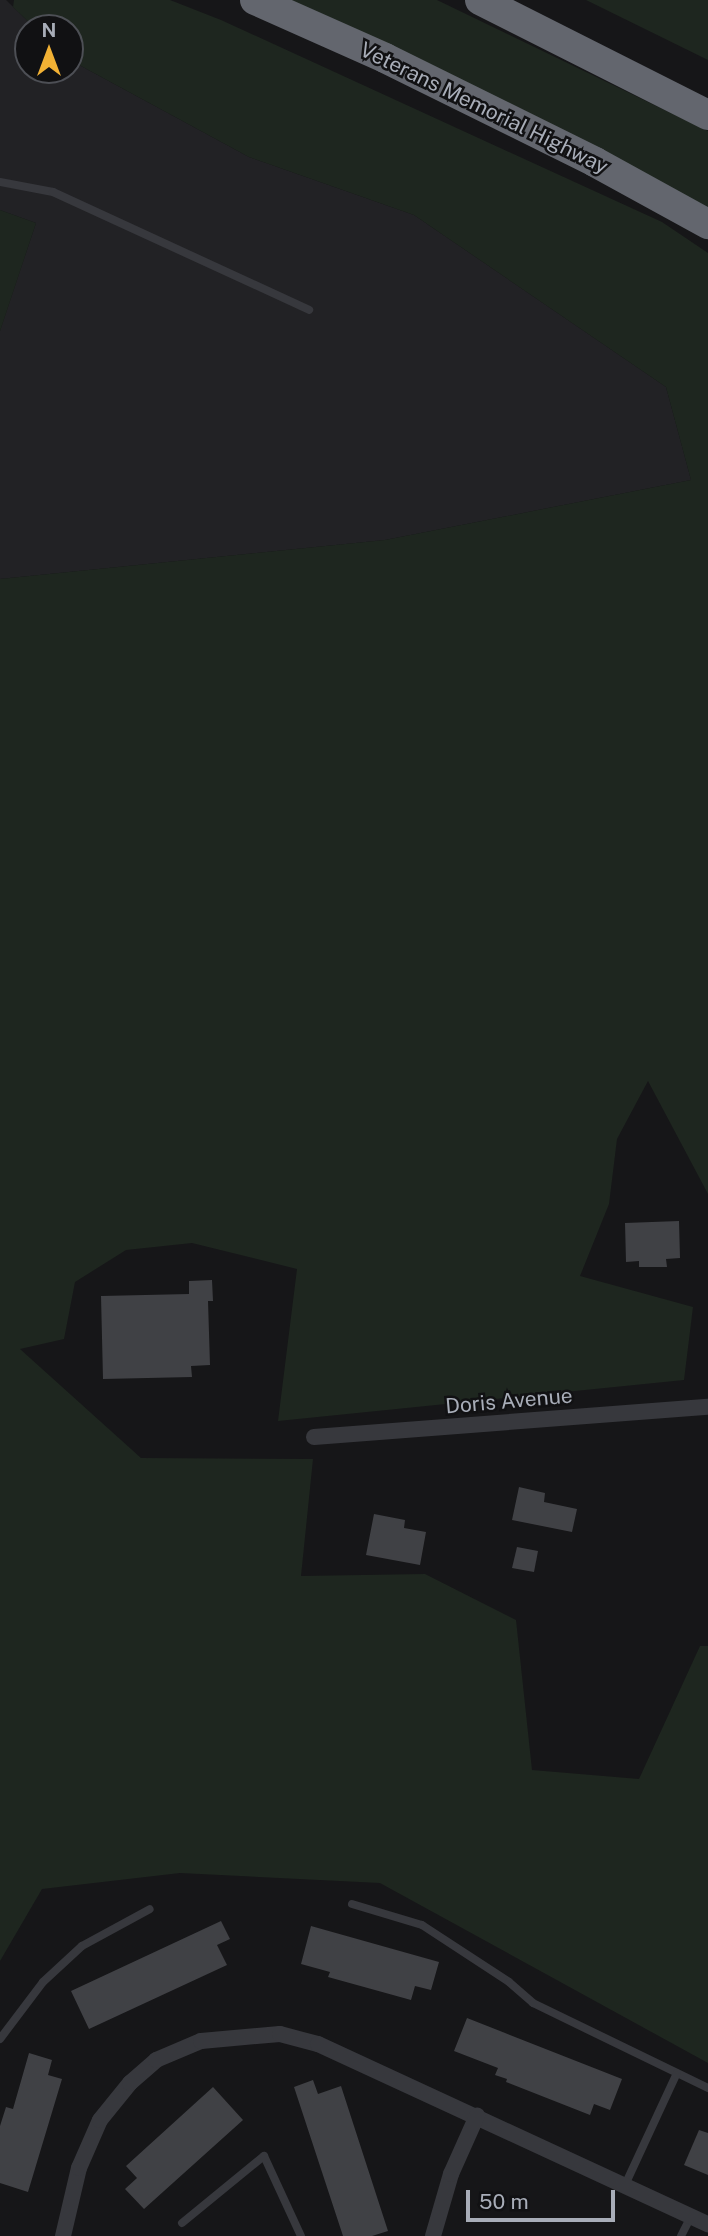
<!DOCTYPE html>
<html>
<head>
<meta charset="utf-8">
<style>
  body { margin:0 }
  #map { position:relative; width:708px; height:2236px; overflow:hidden; background:#161618; font-family:"Public Sans",sans-serif }
  div>[style] { position:absolute }
  .built>* { inset:0; background:#222225 }
  .green>* { inset:0; background:#1e261f }
  .building>* { inset:0; background:#404145 }
  .service>* { height:8px; margin:-4px; padding:0 4px; transform-origin:4px; border-radius:4px; background:#37383d }
  .minor>* { height:16px; margin:-8px; padding:0 8px; transform-origin:8px; border-radius:8px; background:#37383d }
  .motorway>* { height:30px; margin:-15px; padding:0 15px; transform-origin:15px; border-radius:15px; background:#63666e }
  span { translate:-50% -50%; white-space:nowrap; text-align:center; line-height:1.15; -webkit-text-stroke:5px #111113; paint-order:stroke }
  .street-label { font-size:21px; color:#a8adb8 }
  .north { position:absolute; left:14px; top:14px; width:70px; height:70px; box-sizing:border-box; background:#111113; border:2px solid #4d4f55; border-radius:50%; rotate:0deg; font-size:19px; font-weight:700; line-height:28px; text-align:center; color:#a8adb8 }
  .north::after { content:''; display:block; margin:auto; width:24px; height:32px; background:#f2b134; clip-path:polygon(50% 0,100% 100%,50% 72%,0 100%) }
  .scale { position:absolute; left:466px; top:2190px; width:149px; height:32px; box-sizing:border-box; border:4px solid #a8adb8; border-top:0; padding-left:9px; font-size:21px; line-height:24px; white-space:nowrap; color:#a8adb8; -webkit-text-stroke:5px #111113; paint-order:stroke }
</style>
</head>
<body>
<div id="map">
  <div class="built">
    <i style="clip-path:polygon(0 0,6px 0,35px 28px,28px 28px,28px 70px,70px 70px,70px 60px,249px 157px,414px 215px,666px 387px,691px 480px,385px 540px,0 579px,0 331px,36px 223px,0 210px)"></i>
  </div>
  <div class="green">
    <i style="clip-path:polygon(14px 0,170px 0,221px 20px,662px 222px,708px 253px,708px 1194px,648px 1081px,617px 1139px,609px 1204px,580px 1276px,693px 1307px,684px 1380px,278px 1421px,297px 1269px,192px 1243px,126px 1250px,75px 1282px,64px 1339px,20px 1349px,141px 1458px,313px 1459px,301px 1576px,425px 1574px,516px 1620px,532px 1770px,639px 1779px,700px 1646px,708px 1646px,708px 2063px,380px 1883px,180px 1873px,42px 1889px,0 1961px,0 579px,385px 540px,691px 480px,666px 387px,414px 215px,249px 157px,70px 60px,70px 28px,35px 28px,13px 7px)"></i>
    <i style="clip-path:polygon(283px 0,437px 0,708px 131px,708px 209px)"></i>
    <i style="clip-path:polygon(586px 0,708px 0,708px 60px)"></i>
    <i style="clip-path:polygon(0 210px,36px 223px,0 331px)"></i>
  </div>
  <div class="building">
    <i style="clip-path:polygon(679px 1221px,680px 1258px,666px 1259px,667px 1267px,639px 1267px,639px 1261px,626px 1262px,625px 1223px)"></i>
    <i style="clip-path:polygon(212px 1280px,213px 1301px,208px 1301px,210px 1365px,191px 1366px,192px 1377px,103px 1379px,101px 1296px,189px 1294px,189px 1281px)"></i>
    <i style="clip-path:polygon(519px 1487px,545px 1493px,544px 1502px,577px 1509px,572px 1532px,512px 1520px)"></i>
    <i style="clip-path:polygon(374px 1514px,405px 1520px,404px 1528px,426px 1532px,420px 1565px,366px 1555px)"></i>
    <i style="clip-path:polygon(517px 1547px,538px 1551px,534px 1572px,512px 1568px)"></i>
    <i style="clip-path:polygon(221px 1921px,230px 1939px,217px 1945px,227px 1965px,89px 2029px,71px 1991px)"></i>
    <i style="clip-path:polygon(311px 1926px,439px 1962px,431px 1990px,415px 1986px,411px 2000px,328px 1977px,330px 1972px,301px 1964px)"></i>
    <i style="clip-path:polygon(467px 2018px,622px 2079px,610px 2110px,594px 2104px,590px 2115px,506px 2082px,507px 2079px,495px 2075px,498px 2068px,454px 2051px)"></i>
    <i style="clip-path:polygon(29px 2053px,52px 2060px,48px 2075px,62px 2079px,28px 2192px,0 2183px,0 2126px,6px 2107px,13px 2109px)"></i>
    <i style="clip-path:polygon(313px 2080px,318px 2094px,341px 2086px,388px 2231px,372px 2236px,343px 2236px,294px 2087px)"></i>
    <i style="clip-path:polygon(213px 2087px,243px 2120px,144px 2209px,125px 2189px,137px 2178px,126px 2166px)"></i>
    <i style="clip-path:polygon(699px 2130px,708px 2133px,708px 2175px,684px 2165px)"></i>
  </div>
  <div class="service">
    <i style="left:0;top:182px;width:54px;rotate:10.7deg"></i>
    <i style="left:53px;top:192px;width:282px;rotate:24.7deg"></i>
    <i style="left:352px;top:1904px;width:73px;rotate:16.7deg"></i>
    <i style="left:422px;top:1925px;width:104px;rotate:33.2deg"></i>
    <i style="left:509px;top:1982px;width:32px;rotate:41deg"></i>
    <i style="left:533px;top:2003px;width:195px;rotate:25.9deg"></i>
    <i style="left:0;top:2039px;width:71px;rotate:-53deg"></i>
    <i style="left:43px;top:1982px;width:53px;rotate:-42.7deg"></i>
    <i style="left:82px;top:1946px;width:77px;rotate:-28.6deg"></i>
    <i style="left:625px;top:2185px;width:123px;rotate:-65.1deg"></i>
    <i style="left:182px;top:2223px;width:106px;rotate:-39.3deg"></i>
    <i style="left:264px;top:2156px;width:88px;rotate:65.2deg"></i>
    <i style="left:681px;top:2236px;width:22px;rotate:-63deg"></i>
  </div>
  <div class="minor">
    <i style="left:314px;top:1437px;width:395px;rotate:-4.4deg"></i>
    <i style="left:63px;top:2236px;width:70px;rotate:-76.8deg"></i>
    <i style="left:79px;top:2168px;width:52px;rotate:-66.4deg"></i>
    <i style="left:100px;top:2120px;width:48px;rotate:-51deg"></i>
    <i style="left:130px;top:2083px;width:35px;rotate:-41deg"></i>
    <i style="left:156px;top:2060px;width:49px;rotate:-22.9deg"></i>
    <i style="left:201px;top:2041px;width:79px;rotate:-5.1deg"></i>
    <i style="left:280px;top:2034px;width:39px;rotate:15deg"></i>
    <i style="left:318px;top:2044px;width:430px;rotate:24.8deg"></i>
    <i style="left:433px;top:2236px;width:65px;rotate:-73.8deg"></i>
    <i style="left:451px;top:2174px;width:64px;rotate:-65.9deg"></i>
  </div>
  <div class="motorway">
    <i style="left:255px;top:0;width:142px;rotate:24deg"></i>
    <i style="left:385px;top:58px;width:234px;rotate:26.3deg"></i>
    <i style="left:595px;top:162px;width:129px;rotate:28.8deg"></i>
    <i style="left:480px;top:0;width:255px;rotate:26.8deg"></i>
  </div>
  <div class="street-label">
    <span style="left:484px;top:108px;rotate:26deg">Veterans Memorial Highway</span>
    <span style="left:509px;top:1401px;rotate:-5deg">Doris Avenue</span>
  </div>
  <div class="north">N</div>
  <div class="scale">50 m</div>
</div>
</body>
</html>
